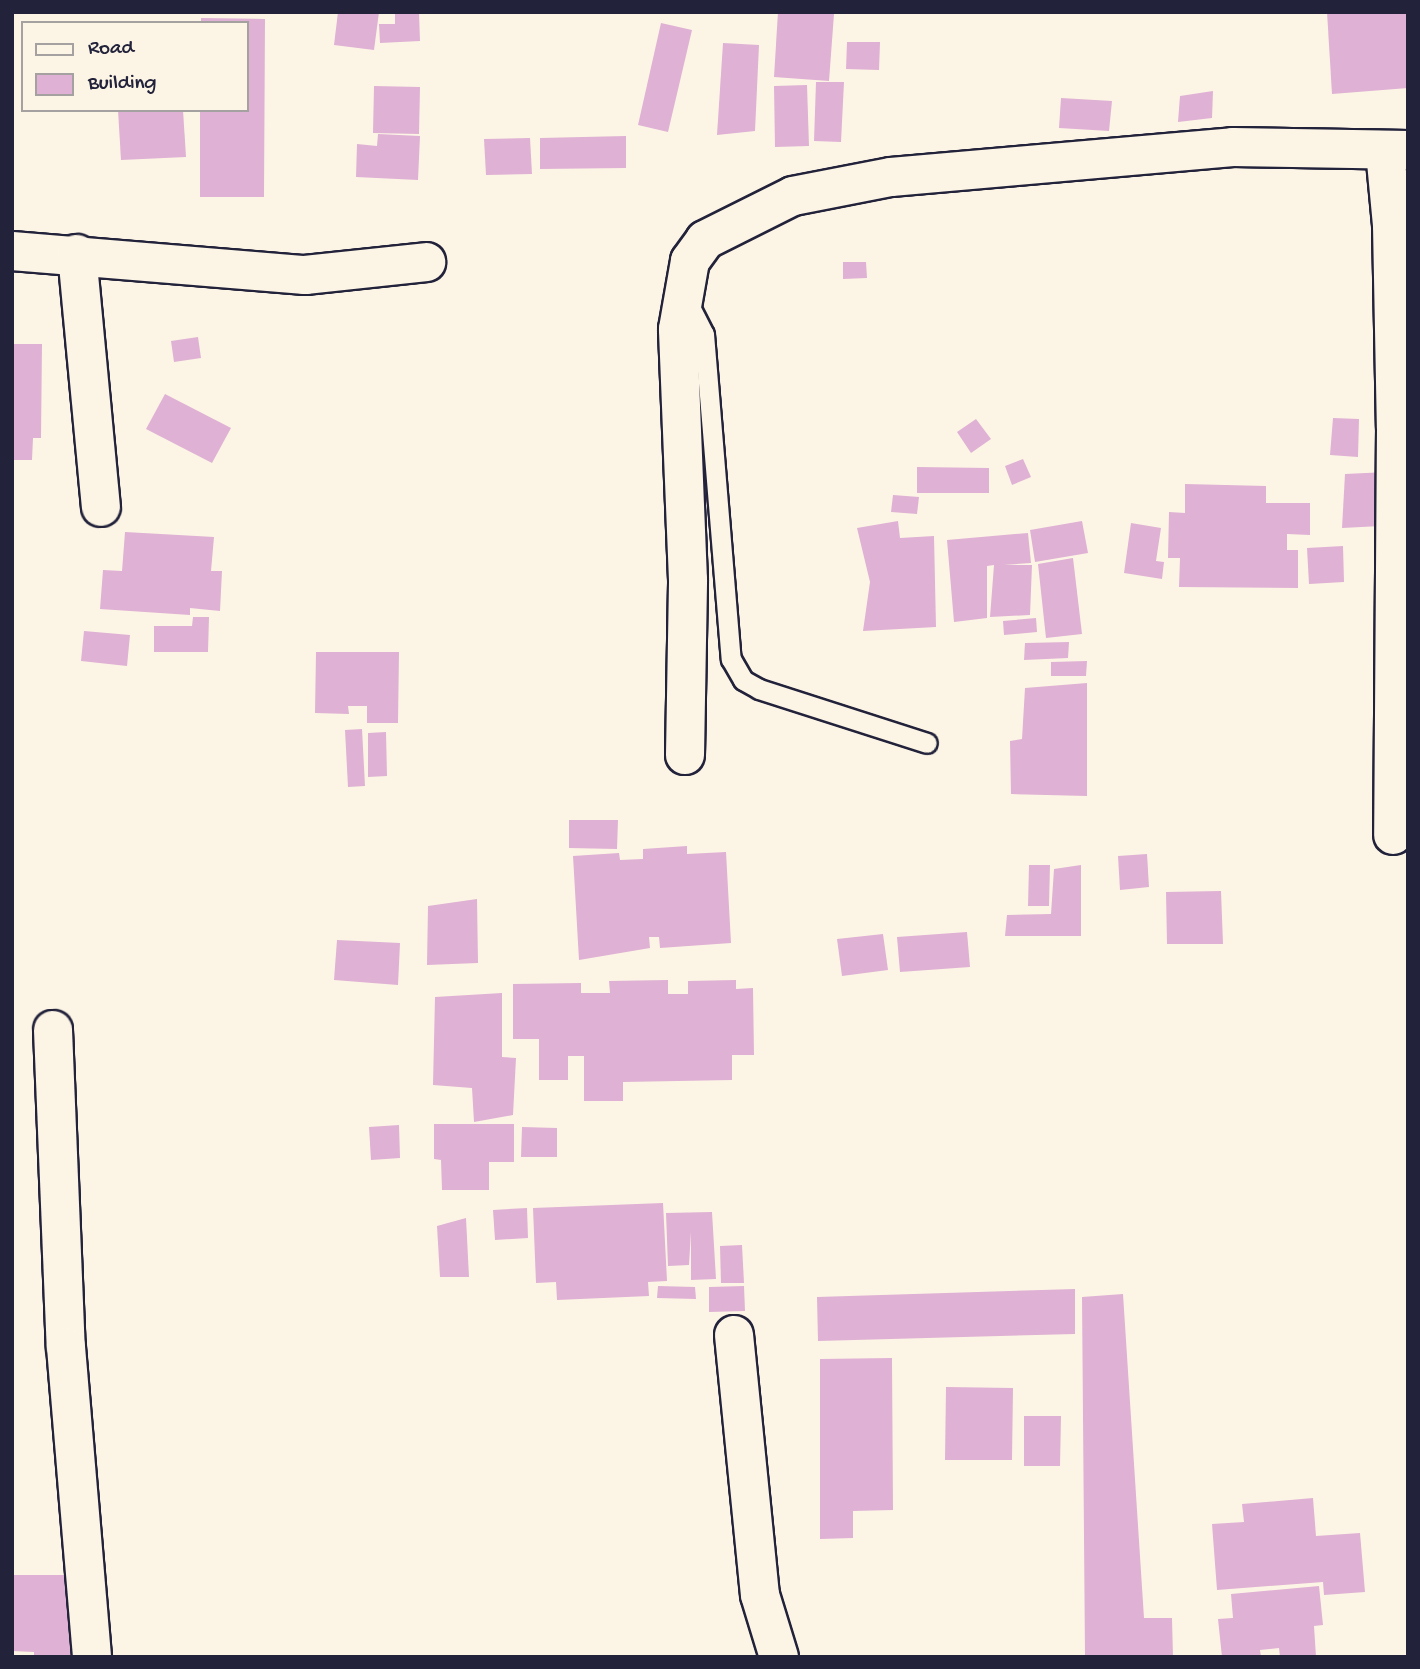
<!DOCTYPE html>
<html>
<head>
<meta charset="utf-8">
<style>
  body { margin:0 }
  #map { position:relative; width:1420px; height:1669px; overflow:hidden; background:#fcf5e5; font-family:"Gochi Hand",sans-serif }
  div>[style] { position:absolute }
  .building>* { inset:0; background:#dfb1d4 }
  .roads { filter:drop-shadow(2px 0 #22223b) drop-shadow(-2px 0 #22223b) drop-shadow(0 2px #22223b) drop-shadow(0 -2px #22223b) }
  .service>* { height:19px; margin:-9.5px; padding:0 9.5px; transform-origin:9.5px; border-radius:9.5px; background:#fcf5e5 }
  .minor>* { height:38px; margin:-19px; padding:0 19px; transform-origin:19px; border-radius:19px; background:#fcf5e5 }
  span { translate:-50% -50%; white-space:nowrap; text-align:center; line-height:1.15; -webkit-text-stroke:7px #fcf5e5; paint-order:stroke }
  .frame { position:absolute; inset:0; border:14px solid #22223b; pointer-events:none }
  .legend { position:absolute; left:21px; top:21px; width:228px; height:91px; box-sizing:border-box; background:#fcf5e5; border:2px solid #a5a1a1; margin:0; padding:9px 12px; list-style:none; font-size:21px; color:#22223b }
  .legend li { display:flex; align-items:center; gap:14px; height:35px }
  .legend b { width:35px; border:2px solid #a5a1a1 }
</style>
</head>
<body>
<div id="map">
  <div class="building">
    <i style="clip-path:polygon(338px 12px,379px 12px,374px 50px,334px 45px)"></i>
    <i style="clip-path:polygon(395px 12px,419px 12px,420px 41px,380px 43px,379px 24px,395px 24px)"></i>
    <i style="clip-path:polygon(778px 12px,834px 14px,829px 81px,774px 77px)"></i>
    <i style="clip-path:polygon(1327px 12px,1408px 12px,1408px 88px,1332px 94px)"></i>
    <i style="clip-path:polygon(201px 18px,265px 19px,264px 197px,200px 197px,200px 110px,247px 110px,247px 23px,201px 23px)"></i>
    <i style="clip-path:polygon(661px 23px,692px 30px,668px 132px,638px 125px)"></i>
    <i style="clip-path:polygon(847px 42px,880px 42px,879px 70px,846px 69px)"></i>
    <i style="clip-path:polygon(723px 43px,759px 45px,755px 131px,717px 135px)"></i>
    <i style="clip-path:polygon(816px 82px,844px 82px,841px 142px,814px 141px)"></i>
    <i style="clip-path:polygon(807px 85px,809px 146px,775px 147px,774px 86px)"></i>
    <i style="clip-path:polygon(374px 86px,420px 87px,419px 134px,373px 133px)"></i>
    <i style="clip-path:polygon(1213px 91px,1212px 118px,1178px 122px,1180px 96px)"></i>
    <i style="clip-path:polygon(1061px 98px,1112px 101px,1109px 131px,1059px 128px)"></i>
    <i style="clip-path:polygon(118px 110px,183px 110px,186px 157px,121px 160px)"></i>
    <i style="clip-path:polygon(378px 134px,420px 136px,418px 180px,356px 177px,357px 144px,377px 146px)"></i>
    <i style="clip-path:polygon(626px 136px,626px 168px,540px 169px,540px 138px)"></i>
    <i style="clip-path:polygon(530px 138px,532px 174px,486px 175px,484px 139px)"></i>
    <i style="clip-path:polygon(843px 262px,866px 262px,867px 278px,843px 279px)"></i>
    <i style="clip-path:polygon(198px 337px,201px 358px,174px 362px,171px 341px)"></i>
    <i style="clip-path:polygon(12px 344px,42px 344px,41px 438px,33px 438px,32px 460px,12px 460px)"></i>
    <i style="clip-path:polygon(165px 394px,231px 428px,212px 463px,146px 429px)"></i>
    <i style="clip-path:polygon(1333px 418px,1359px 419px,1358px 457px,1330px 455px)"></i>
    <i style="clip-path:polygon(976px 419px,991px 439px,971px 453px,957px 432px)"></i>
    <i style="clip-path:polygon(1023px 459px,1031px 477px,1012px 485px,1005px 466px)"></i>
    <i style="clip-path:polygon(917px 467px,989px 468px,989px 493px,917px 493px)"></i>
    <i style="clip-path:polygon(1387px 472px,1381px 526px,1342px 528px,1345px 474px)"></i>
    <i style="clip-path:polygon(1185px 484px,1266px 486px,1266px 503px,1310px 503px,1310px 535px,1287px 534px,1287px 550px,1298px 550px,1298px 588px,1179px 587px,1180px 558px,1168px 558px,1169px 512px,1185px 513px)"></i>
    <i style="clip-path:polygon(893px 495px,919px 497px,917px 514px,891px 512px)"></i>
    <i style="clip-path:polygon(898px 521px,900px 538px,934px 536px,936px 627px,863px 631px,870px 582px,857px 528px)"></i>
    <i style="clip-path:polygon(1082px 521px,1088px 553px,1035px 562px,1030px 530px)"></i>
    <i style="clip-path:polygon(1131px 523px,1161px 528px,1156px 561px,1164px 562px,1162px 579px,1124px 573px)"></i>
    <i style="clip-path:polygon(125px 532px,214px 537px,211px 571px,222px 571px,220px 611px,190px 608px,190px 615px,100px 609px,103px 570px,122px 571px)"></i>
    <i style="clip-path:polygon(1028px 533px,1031px 563px,1004px 565px,1032px 565px,1030px 615px,990px 617px,994px 565px,987px 566px,987px 618px,954px 622px,947px 540px)"></i>
    <i style="clip-path:polygon(1343px 546px,1344px 582px,1309px 584px,1307px 548px)"></i>
    <i style="clip-path:polygon(1073px 558px,1082px 634px,1046px 638px,1038px 564px)"></i>
    <i style="clip-path:polygon(193px 617px,209px 617px,208px 652px,154px 652px,154px 626px,192px 626px)"></i>
    <i style="clip-path:polygon(1036px 618px,1037px 632px,1004px 635px,1003px 621px)"></i>
    <i style="clip-path:polygon(84px 631px,130px 635px,127px 666px,81px 661px)"></i>
    <i style="clip-path:polygon(1069px 642px,1068px 658px,1024px 660px,1025px 643px)"></i>
    <i style="clip-path:polygon(316px 652px,399px 652px,398px 723px,367px 723px,367px 706px,348px 706px,349px 714px,315px 713px)"></i>
    <i style="clip-path:polygon(1087px 661px,1086px 676px,1051px 676px,1051px 662px)"></i>
    <i style="clip-path:polygon(1087px 683px,1087px 796px,1011px 794px,1010px 741px,1022px 739px,1025px 688px)"></i>
    <i style="clip-path:polygon(362px 729px,365px 786px,348px 787px,345px 730px)"></i>
    <i style="clip-path:polygon(386px 732px,387px 776px,368px 777px,368px 733px)"></i>
    <i style="clip-path:polygon(569px 820px,618px 820px,617px 849px,569px 848px)"></i>
    <i style="clip-path:polygon(687px 846px,687px 854px,726px 852px,731px 943px,660px 948px,659px 937px,649px 937px,650px 948px,579px 960px,573px 856px,619px 853px,620px 860px,643px 859px,643px 849px)"></i>
    <i style="clip-path:polygon(1147px 854px,1149px 887px,1120px 890px,1118px 856px)"></i>
    <i style="clip-path:polygon(1029px 865px,1050px 865px,1049px 906px,1028px 906px)"></i>
    <i style="clip-path:polygon(1081px 865px,1081px 936px,1005px 936px,1007px 915px,1051px 914px,1054px 869px)"></i>
    <i style="clip-path:polygon(1221px 891px,1223px 944px,1167px 944px,1166px 892px)"></i>
    <i style="clip-path:polygon(477px 899px,478px 963px,427px 965px,428px 906px)"></i>
    <i style="clip-path:polygon(967px 932px,970px 967px,900px 972px,897px 937px)"></i>
    <i style="clip-path:polygon(883px 934px,888px 970px,842px 976px,837px 939px)"></i>
    <i style="clip-path:polygon(337px 940px,400px 943px,398px 985px,334px 980px)"></i>
    <i style="clip-path:polygon(668px 980px,668px 994px,688px 994px,688px 981px,736px 980px,736px 989px,753px 988px,754px 1055px,732px 1055px,732px 1080px,623px 1082px,623px 1101px,584px 1101px,584px 1056px,568px 1056px,568px 1080px,539px 1080px,539px 1039px,513px 1039px,513px 984px,581px 983px,581px 993px,610px 993px,609px 981px)"></i>
    <i style="clip-path:polygon(502px 993px,502px 1057px,516px 1058px,513px 1115px,474px 1122px,472px 1088px,433px 1085px,435px 997px)"></i>
    <i style="clip-path:polygon(434px 1124px,514px 1124px,514px 1162px,489px 1162px,489px 1190px,442px 1190px,441px 1160px,434px 1159px)"></i>
    <i style="clip-path:polygon(399px 1125px,400px 1158px,371px 1160px,369px 1127px)"></i>
    <i style="clip-path:polygon(522px 1127px,557px 1128px,557px 1157px,521px 1157px)"></i>
    <i style="clip-path:polygon(663px 1203px,667px 1281px,648px 1282px,649px 1296px,557px 1300px,556px 1282px,536px 1283px,533px 1208px)"></i>
    <i style="clip-path:polygon(527px 1208px,528px 1238px,495px 1240px,493px 1210px)"></i>
    <i style="clip-path:polygon(712px 1212px,716px 1279px,691px 1280px,691px 1232px,689px 1265px,668px 1266px,666px 1213px)"></i>
    <i style="clip-path:polygon(466px 1218px,469px 1277px,440px 1277px,437px 1226px)"></i>
    <i style="clip-path:polygon(742px 1245px,744px 1283px,721px 1283px,720px 1246px)"></i>
    <i style="clip-path:polygon(658px 1286px,695px 1287px,696px 1299px,657px 1298px)"></i>
    <i style="clip-path:polygon(744px 1286px,745px 1311px,709px 1312px,709px 1287px)"></i>
    <i style="clip-path:polygon(1075px 1289px,1075px 1334px,818px 1341px,817px 1297px)"></i>
    <i style="clip-path:polygon(1123px 1294px,1144px 1618px,1172px 1618px,1173px 1657px,1085px 1657px,1082px 1297px)"></i>
    <i style="clip-path:polygon(892px 1358px,893px 1510px,853px 1511px,853px 1538px,820px 1539px,820px 1359px)"></i>
    <i style="clip-path:polygon(946px 1387px,1013px 1388px,1012px 1460px,945px 1460px)"></i>
    <i style="clip-path:polygon(1024px 1416px,1061px 1416px,1060px 1466px,1024px 1466px)"></i>
    <i style="clip-path:polygon(1313px 1498px,1316px 1536px,1360px 1533px,1365px 1592px,1324px 1595px,1323px 1582px,1217px 1590px,1212px 1524px,1244px 1522px,1242px 1504px)"></i>
    <i style="clip-path:polygon(12px 1575px,77px 1575px,78px 1657px,34px 1657px,34px 1652px,12px 1651px)"></i>
    <i style="clip-path:polygon(1319px 1586px,1323px 1625px,1314px 1626px,1316px 1657px,1280px 1657px,1279px 1648px,1260px 1650px,1261px 1657px,1222px 1657px,1218px 1619px,1233px 1618px,1231px 1594px)"></i>
  </div>
  <div class="roads">
    <div class="service">
      <i style="left:686px;top:299px;width:39px;rotate:63deg"></i>
      <i style="left:704px;top:334px;width:326px;rotate:85.3deg"></i>
      <i style="left:731px;top:659px;width:24px;rotate:60deg"></i>
      <i style="left:743px;top:680px;width:18px;rotate:29deg"></i>
      <i style="left:759px;top:689px;width:176px;rotate:17.8deg"></i>
    </div>
    <div class="minor">
      <i style="left:1385px;top:151px;width:74px;rotate:84.6deg"></i>
      <i style="left:1392px;top:225px;width:203px;rotate:88.9deg"></i>
      <i style="left:1396px;top:428px;width:407px;rotate:90.4deg"></i>
      <i style="left:12px;top:251px;width:294px;rotate:4.7deg"></i>
      <i style="left:305px;top:275px;width:122px;rotate:-6.1deg"></i>
      <i style="left:77px;top:254px;width:254px;rotate:84.6deg"></i>
      <i style="left:685px;top:755px;width:175px;rotate:-89deg"></i>
      <i style="left:688px;top:580px;width:251px;rotate:-92.3deg"></i>
      <i style="left:678px;top:329px;width:69px;rotate:-80deg"></i>
      <i style="left:690px;top:261px;width:26px;rotate:-54deg"></i>
      <i style="left:705px;top:240px;width:98px;rotate:-26.6deg"></i>
      <i style="left:793px;top:196px;width:100px;rotate:-11deg"></i>
      <i style="left:891px;top:177px;width:343px;rotate:-5deg"></i>
      <i style="left:1233px;top:147px;width:175px;rotate:1deg"></i>
      <i style="left:53px;top:1030px;width:317px;rotate:87.7deg"></i>
      <i style="left:66px;top:1347px;width:311px;rotate:85.2deg"></i>
      <i style="left:734px;top:1335px;width:261px;rotate:84.3deg"></i>
      <i style="left:760px;top:1595px;width:65px;rotate:73deg"></i>
    </div>
  </div>
  <div class="frame"></div>
  <ul class="legend">
  <li><b style="height:9px;background:#fcf5e5"></b>Road</li>
  <li><b style="height:19px;background:#dfb1d4"></b>Building</li>
  </ul>
</div>
</body>
</html>
